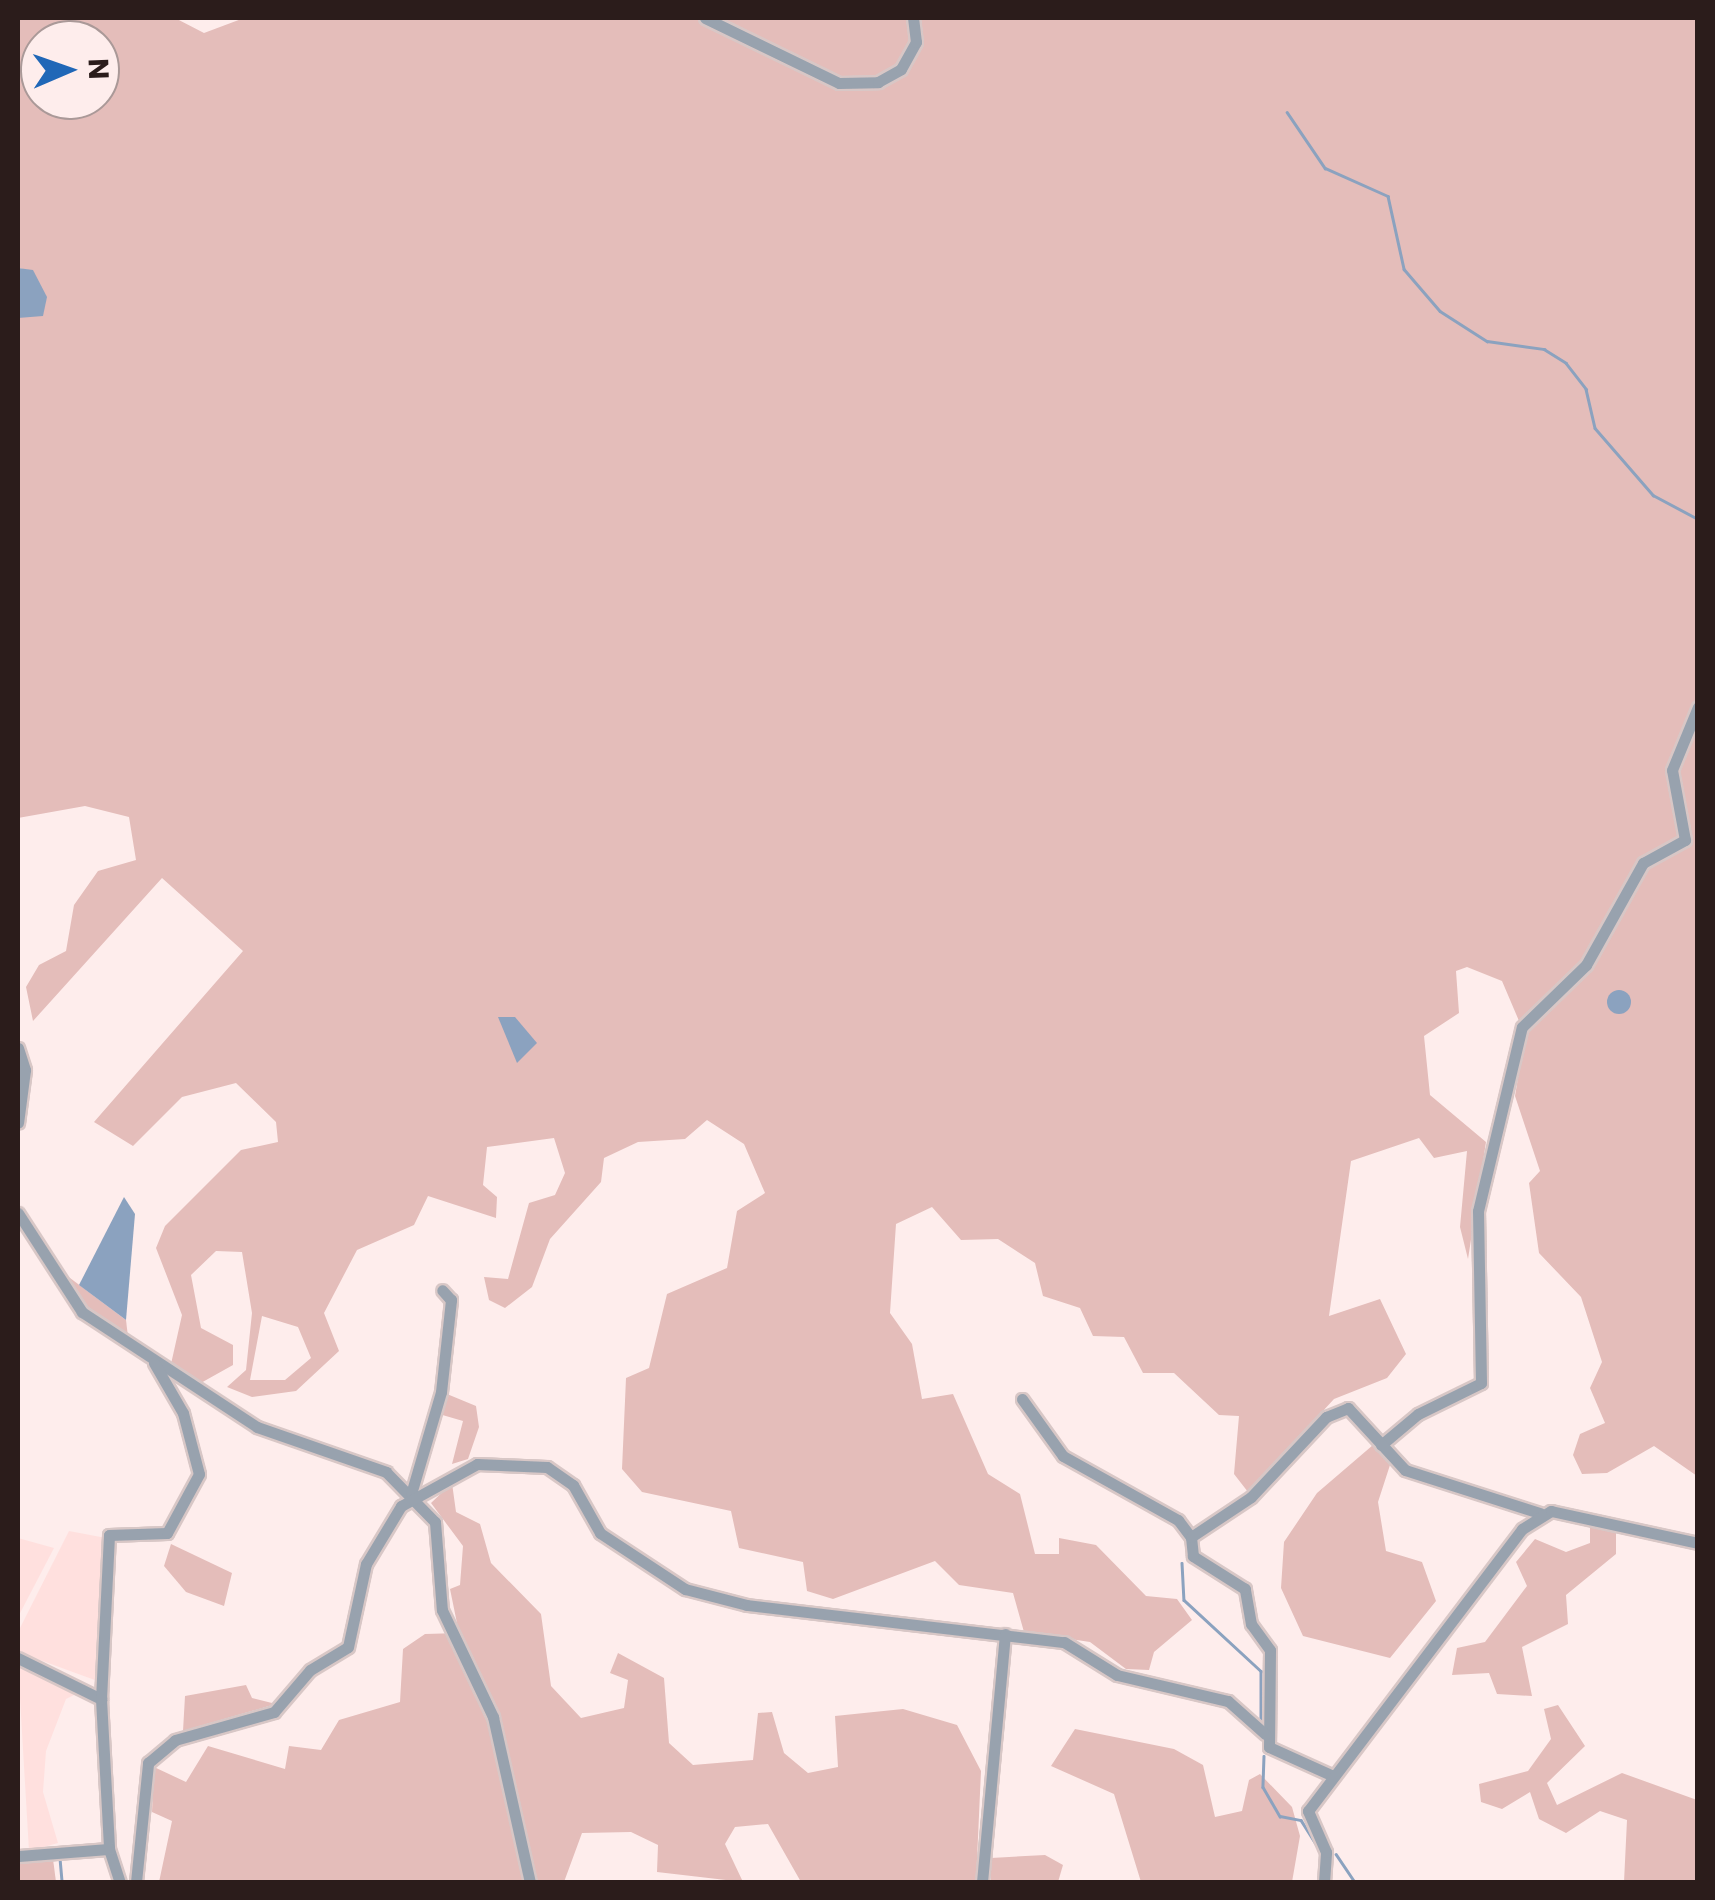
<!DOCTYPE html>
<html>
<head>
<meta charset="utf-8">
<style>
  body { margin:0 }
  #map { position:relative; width:1715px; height:1900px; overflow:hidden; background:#feedec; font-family:Poppins,sans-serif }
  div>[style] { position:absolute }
  .built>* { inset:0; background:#ffe0de }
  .green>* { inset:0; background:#e4bdba }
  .water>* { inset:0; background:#8ba2bf }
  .round { border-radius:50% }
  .stream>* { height:2.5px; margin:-1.25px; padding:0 1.25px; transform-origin:1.25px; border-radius:1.25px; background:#8ba2bf }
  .roads { filter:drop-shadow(2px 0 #d8c7c6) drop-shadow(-2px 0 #d8c7c6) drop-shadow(0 2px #d8c7c6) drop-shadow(0 -2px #d8c7c6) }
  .minor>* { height:11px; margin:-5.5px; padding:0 5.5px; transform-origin:5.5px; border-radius:5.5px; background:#98a2ae }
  span { translate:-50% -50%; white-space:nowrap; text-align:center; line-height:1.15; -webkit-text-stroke:8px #feedec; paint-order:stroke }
  .frame { position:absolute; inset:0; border:20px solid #2b1c1b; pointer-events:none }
  .north { position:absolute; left:20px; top:20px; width:100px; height:100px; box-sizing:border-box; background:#feedec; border:2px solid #aa9998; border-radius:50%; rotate:88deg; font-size:28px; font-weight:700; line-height:40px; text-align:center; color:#2b1c1b }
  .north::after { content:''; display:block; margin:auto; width:35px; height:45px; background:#2067b7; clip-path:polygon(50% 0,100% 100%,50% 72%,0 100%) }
</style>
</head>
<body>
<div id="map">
  <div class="built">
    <i style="clip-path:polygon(69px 1531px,106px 1538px,103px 1683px,18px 1652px,18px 1632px)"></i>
    <i style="clip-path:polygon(18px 1538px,54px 1548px,18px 1617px)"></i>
    <i style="clip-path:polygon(18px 1664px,84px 1690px,66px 1699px,46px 1751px,43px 1792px,58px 1843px,29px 1851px)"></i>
  </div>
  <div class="green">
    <i style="clip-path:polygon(evenodd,18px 18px,175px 18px,204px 33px,244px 18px,1697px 18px,1697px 1476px,1654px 1446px,1607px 1473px,1582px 1474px,1573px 1455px,1580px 1434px,1605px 1423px,1590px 1388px,1602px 1362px,1581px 1297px,1539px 1253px,1529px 1183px,1540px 1171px,1515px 1096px,1525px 1035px,1502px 981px,1467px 967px,1456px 971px,1459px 1013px,1424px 1036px,1430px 1095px,1486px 1142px,1468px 1259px,1460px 1227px,1467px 1151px,1434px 1158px,1419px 1138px,1351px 1161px,1329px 1316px,1380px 1299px,1406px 1354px,1387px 1378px,1334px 1399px,1248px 1492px,1234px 1474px,1239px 1416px,1219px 1415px,1174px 1373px,1143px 1373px,1124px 1337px,1093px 1336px,1080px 1308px,1043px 1296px,1035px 1263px,998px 1239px,961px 1240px,932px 1207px,896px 1224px,890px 1313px,912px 1344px,922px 1399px,953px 1394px,988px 1474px,1020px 1494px,1035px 1554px,1059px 1554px,1059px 1538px,1096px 1545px,1146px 1596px,1177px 1599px,1192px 1620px,1154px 1652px,1149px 1670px,1126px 1669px,1090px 1642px,1024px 1632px,1013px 1593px,959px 1585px,935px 1561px,833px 1599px,807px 1591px,803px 1562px,739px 1548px,731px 1511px,642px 1492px,622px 1469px,626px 1378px,649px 1368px,667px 1294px,727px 1268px,737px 1211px,765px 1193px,744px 1144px,707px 1120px,685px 1139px,638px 1142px,604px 1158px,601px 1182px,550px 1239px,532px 1287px,505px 1308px,489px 1300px,484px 1277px,508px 1279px,529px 1203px,555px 1195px,565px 1173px,554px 1138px,487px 1147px,483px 1185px,497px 1197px,496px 1218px,428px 1196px,414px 1225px,357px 1250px,324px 1313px,339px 1351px,296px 1391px,252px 1397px,227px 1387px,246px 1370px,252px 1313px,242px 1252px,216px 1251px,191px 1275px,201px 1328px,233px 1345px,233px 1365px,199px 1384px,171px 1364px,182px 1315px,156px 1248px,165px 1226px,241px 1150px,278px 1142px,276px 1122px,236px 1083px,182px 1097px,133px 1146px,94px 1122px,243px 951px,162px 878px,33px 1021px,26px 987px,39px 965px,66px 951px,74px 905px,98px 871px,136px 860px,129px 817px,85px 806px,18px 818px,18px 318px,33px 271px,18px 268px,18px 18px,40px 40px,100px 40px,100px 100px,40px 100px,40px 40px,18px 18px,262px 1316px,298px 1327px,311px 1358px,285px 1380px,250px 1380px,262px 1316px)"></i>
    <i style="clip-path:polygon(54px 1266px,126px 1320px,128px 1337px,75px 1301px)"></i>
    <i style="clip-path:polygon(447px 1394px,476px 1406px,479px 1427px,468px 1459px,452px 1464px,463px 1421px,439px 1414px)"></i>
    <i style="clip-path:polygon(1373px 1445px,1390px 1465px,1378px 1502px,1386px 1551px,1422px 1562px,1436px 1601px,1390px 1658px,1303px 1636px,1281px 1588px,1284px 1542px,1317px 1493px)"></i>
    <i style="clip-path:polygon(452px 1483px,456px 1512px,480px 1524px,491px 1563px,541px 1614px,551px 1686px,581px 1718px,624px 1708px,628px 1680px,610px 1673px,618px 1653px,664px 1678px,669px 1743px,693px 1765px,753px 1760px,758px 1713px,772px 1712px,784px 1753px,808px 1773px,838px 1767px,835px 1716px,903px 1709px,957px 1725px,981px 1771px,976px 1882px,801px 1882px,768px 1824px,735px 1827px,725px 1844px,743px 1882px,657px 1872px,658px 1845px,631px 1832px,582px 1833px,564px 1882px,159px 1882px,172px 1821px,152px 1812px,154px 1767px,186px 1782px,208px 1746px,285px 1769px,289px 1746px,321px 1750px,339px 1720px,400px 1702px,403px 1649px,425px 1634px,459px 1633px,450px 1589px,460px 1585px,463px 1546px,431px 1503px)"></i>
    <i style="clip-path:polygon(1590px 1523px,1616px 1527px,1616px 1554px,1566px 1595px,1568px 1624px,1522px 1647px,1532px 1696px,1497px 1694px,1489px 1673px,1452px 1675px,1457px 1648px,1485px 1642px,1527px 1586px,1516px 1562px,1535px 1539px,1566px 1552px,1590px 1543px)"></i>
    <i style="clip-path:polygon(171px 1544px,232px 1573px,224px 1606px,186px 1592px,164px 1566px)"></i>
    <i style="clip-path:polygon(246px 1685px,252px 1698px,276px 1704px,183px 1731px,185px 1696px)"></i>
    <i style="clip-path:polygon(1558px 1705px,1585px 1746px,1547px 1783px,1557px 1805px,1622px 1773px,1697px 1800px,1697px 1882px,1624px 1882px,1627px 1820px,1600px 1811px,1566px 1833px,1539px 1819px,1530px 1792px,1502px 1809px,1481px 1802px,1479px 1784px,1528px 1771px,1551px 1739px,1544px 1709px)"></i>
    <i style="clip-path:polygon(1075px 1729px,1174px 1749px,1203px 1765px,1215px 1817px,1242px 1811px,1249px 1780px,1260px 1774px,1292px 1807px,1300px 1836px,1292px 1882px,1141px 1882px,1114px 1794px,1051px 1766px)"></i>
    <i style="clip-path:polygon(1045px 1855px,1063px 1865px,1058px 1882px,991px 1882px,991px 1858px)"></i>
    <i style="clip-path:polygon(53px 1859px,56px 1882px,18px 1882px,18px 1862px)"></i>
  </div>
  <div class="water">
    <i style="clip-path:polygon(18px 268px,33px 270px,47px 297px,43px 316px,18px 318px)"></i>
    <i class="round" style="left:1607px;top:990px;width:24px;height:24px"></i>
    <i style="clip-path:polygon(498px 1017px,515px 1017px,537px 1043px,517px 1063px)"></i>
    <i style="clip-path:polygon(124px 1197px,135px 1214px,126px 1320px,79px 1285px)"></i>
  </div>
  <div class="stream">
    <i style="left:1287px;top:112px;width:68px;rotate:55.8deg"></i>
    <i style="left:1325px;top:168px;width:69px;rotate:24deg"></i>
    <i style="left:1388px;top:196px;width:75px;rotate:77.6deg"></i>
    <i style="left:1404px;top:269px;width:55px;rotate:49.4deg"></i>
    <i style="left:1440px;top:311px;width:56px;rotate:32.6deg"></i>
    <i style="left:1487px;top:341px;width:58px;rotate:8deg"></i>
    <i style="left:1544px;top:349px;width:26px;rotate:32deg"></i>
    <i style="left:1566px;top:363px;width:33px;rotate:52deg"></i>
    <i style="left:1586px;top:389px;width:40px;rotate:77deg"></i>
    <i style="left:1595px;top:428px;width:89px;rotate:49.1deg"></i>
    <i style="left:1653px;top:495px;width:51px;rotate:28.1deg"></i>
    <i style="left:1182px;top:1563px;width:37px;rotate:87deg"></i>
    <i style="left:1184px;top:1600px;width:105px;rotate:42.7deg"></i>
    <i style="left:1261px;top:1671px;width:50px;rotate:90deg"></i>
    <i style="left:1264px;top:1756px;width:31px;rotate:92deg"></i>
    <i style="left:1263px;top:1787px;width:34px;rotate:60deg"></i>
    <i style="left:1280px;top:1816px;width:21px;rotate:11deg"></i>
    <i style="left:1301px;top:1820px;width:28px;rotate:58deg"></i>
    <i style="left:1336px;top:1854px;width:34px;rotate:56deg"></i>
    <i style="left:60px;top:1858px;width:24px;rotate:85deg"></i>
  </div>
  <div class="roads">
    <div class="minor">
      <i style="left:705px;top:18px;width:149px;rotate:25.9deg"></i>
      <i style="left:839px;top:83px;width:39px;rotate:-1deg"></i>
      <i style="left:878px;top:82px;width:26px;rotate:-29deg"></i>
      <i style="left:901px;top:69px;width:31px;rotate:-61deg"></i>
      <i style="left:916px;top:42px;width:24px;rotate:-97deg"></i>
      <i style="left:18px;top:1048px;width:23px;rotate:72deg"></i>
      <i style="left:25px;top:1070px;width:53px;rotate:97.5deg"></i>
      <i style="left:18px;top:1213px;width:118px;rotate:57.1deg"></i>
      <i style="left:82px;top:1312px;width:209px;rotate:33.3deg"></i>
      <i style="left:257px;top:1427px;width:137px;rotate:19.2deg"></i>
      <i style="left:386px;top:1472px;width:70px;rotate:45.6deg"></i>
      <i style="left:435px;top:1522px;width:88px;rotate:85.5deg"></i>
      <i style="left:442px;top:1610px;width:119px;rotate:64.5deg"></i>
      <i style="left:493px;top:1717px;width:169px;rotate:77.4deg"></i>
      <i style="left:1022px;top:1399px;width:70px;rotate:54.3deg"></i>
      <i style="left:1063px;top:1456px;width:132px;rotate:29.1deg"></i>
      <i style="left:1178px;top:1520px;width:21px;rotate:53deg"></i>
      <i style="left:1381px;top:1445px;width:48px;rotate:-40deg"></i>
      <i style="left:1418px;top:1414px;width:70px;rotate:-26.2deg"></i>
      <i style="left:1481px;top:1383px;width:172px;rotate:-91deg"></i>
      <i style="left:1478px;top:1211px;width:189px;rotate:-76.6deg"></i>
      <i style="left:1522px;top:1027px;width:89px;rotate:-44.1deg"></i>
      <i style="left:1586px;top:965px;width:117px;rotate:-60.8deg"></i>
      <i style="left:1643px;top:863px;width:48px;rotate:-28.7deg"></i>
      <i style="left:1685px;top:840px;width:71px;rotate:-100.5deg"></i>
      <i style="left:1672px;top:770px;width:68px;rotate:-67.6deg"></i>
      <i style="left:411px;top:1494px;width:106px;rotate:-73.6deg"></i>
      <i style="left:441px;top:1392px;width:93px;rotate:-83.8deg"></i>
      <i style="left:451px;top:1300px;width:13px;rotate:-132deg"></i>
      <i style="left:18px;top:1658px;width:93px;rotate:26.3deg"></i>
      <i style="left:101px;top:1699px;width:150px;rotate:86.9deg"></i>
      <i style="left:109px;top:1849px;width:35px;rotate:72deg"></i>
      <i style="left:101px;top:1699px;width:164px;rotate:-87.2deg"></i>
      <i style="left:109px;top:1535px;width:58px;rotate:-2deg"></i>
      <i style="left:167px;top:1533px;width:67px;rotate:-61.5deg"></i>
      <i style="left:199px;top:1474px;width:63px;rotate:-104.7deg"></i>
      <i style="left:183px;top:1413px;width:58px;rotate:-120.1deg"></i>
      <i style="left:1331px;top:1775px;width:68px;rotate:-155.7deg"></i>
      <i style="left:1269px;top:1747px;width:97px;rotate:-89.4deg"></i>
      <i style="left:1270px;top:1650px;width:32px;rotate:-126deg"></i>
      <i style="left:1251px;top:1624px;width:36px;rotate:-100deg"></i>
      <i style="left:1245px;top:1589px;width:62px;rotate:-147.6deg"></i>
      <i style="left:1193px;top:1556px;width:19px;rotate:-96deg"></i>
      <i style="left:1191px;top:1537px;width:72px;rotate:-33.7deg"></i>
      <i style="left:1251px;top:1497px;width:110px;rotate:-46.8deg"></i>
      <i style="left:1326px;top:1417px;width:24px;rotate:-22deg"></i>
      <i style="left:1348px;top:1408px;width:84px;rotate:47.4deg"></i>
      <i style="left:1405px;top:1470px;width:142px;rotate:17.7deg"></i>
      <i style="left:18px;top:1856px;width:91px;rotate:-4.4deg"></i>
      <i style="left:136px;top:1882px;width:120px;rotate:-84.2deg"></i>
      <i style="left:148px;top:1763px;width:35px;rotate:-40deg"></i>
      <i style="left:175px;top:1740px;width:103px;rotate:-15.8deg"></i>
      <i style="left:274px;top:1712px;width:55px;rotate:-49.4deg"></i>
      <i style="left:310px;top:1670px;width:44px;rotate:-31.2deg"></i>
      <i style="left:348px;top:1647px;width:85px;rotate:-77.8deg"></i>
      <i style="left:366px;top:1564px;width:68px;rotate:-58.9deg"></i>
      <i style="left:401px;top:1506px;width:87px;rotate:-28.9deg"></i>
      <i style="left:477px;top:1464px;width:70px;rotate:2.5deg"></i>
      <i style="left:547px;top:1467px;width:32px;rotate:35deg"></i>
      <i style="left:573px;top:1485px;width:55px;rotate:60.6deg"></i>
      <i style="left:600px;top:1533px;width:102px;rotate:33.4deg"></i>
      <i style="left:685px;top:1589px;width:64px;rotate:14.5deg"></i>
      <i style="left:747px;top:1605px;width:319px;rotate:6.7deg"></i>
      <i style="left:1064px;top:1642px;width:62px;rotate:31.9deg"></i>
      <i style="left:1117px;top:1675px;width:114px;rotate:13.2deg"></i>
      <i style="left:1228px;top:1701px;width:50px;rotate:41.7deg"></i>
      <i style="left:982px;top:1882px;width:249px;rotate:-84.7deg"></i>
      <i style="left:1324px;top:1882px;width:30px;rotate:-86deg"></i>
      <i style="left:1326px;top:1852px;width:45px;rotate:-113.7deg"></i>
      <i style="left:1308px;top:1811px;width:354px;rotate:-52.8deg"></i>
      <i style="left:1522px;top:1529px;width:34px;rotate:-32deg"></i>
      <i style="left:1551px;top:1511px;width:150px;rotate:12.3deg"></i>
    </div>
  </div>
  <div class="frame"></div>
  <div class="north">N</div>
</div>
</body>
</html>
